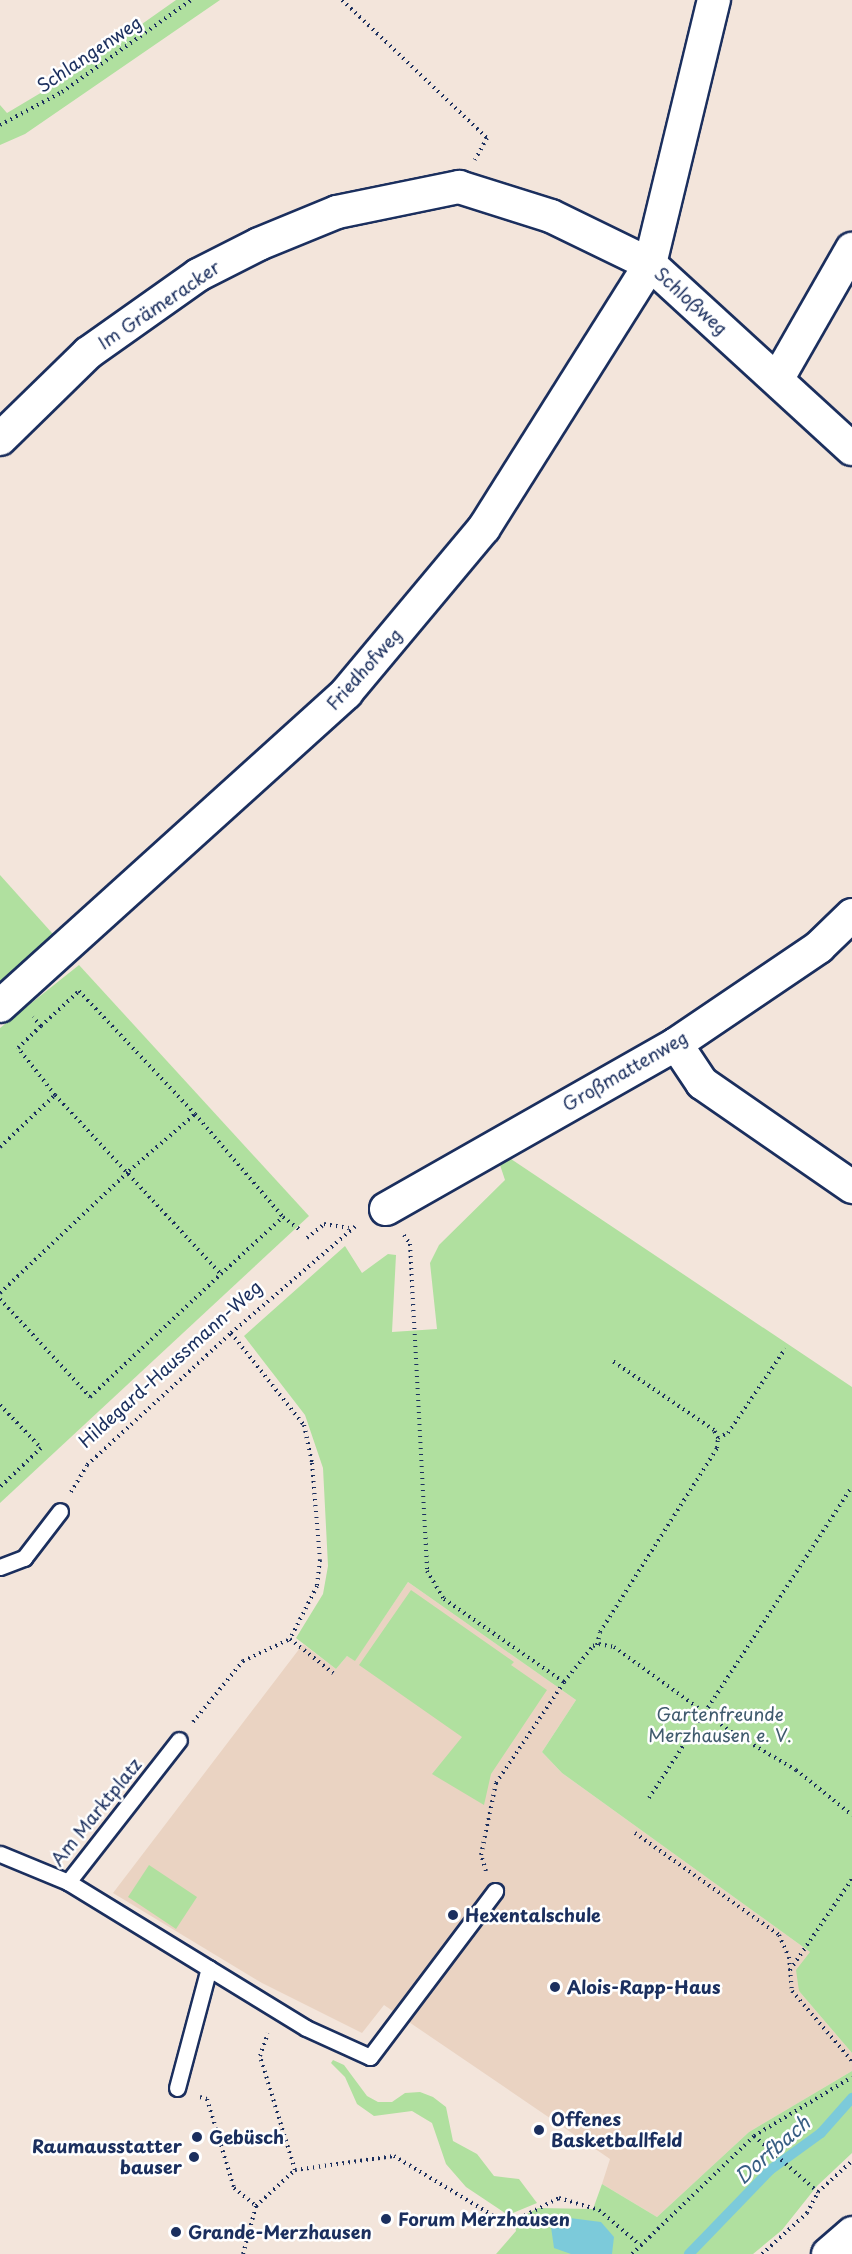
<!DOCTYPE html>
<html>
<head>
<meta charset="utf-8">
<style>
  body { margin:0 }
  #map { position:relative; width:852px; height:2254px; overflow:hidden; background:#f3e5db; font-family:"Playpen Sans",sans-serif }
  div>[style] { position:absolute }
  .built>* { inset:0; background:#ead3c2 }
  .green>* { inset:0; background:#b0e09f }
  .water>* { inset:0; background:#7ccada }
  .stream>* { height:10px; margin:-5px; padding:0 5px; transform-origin:5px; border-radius:5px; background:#7ccada }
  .path>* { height:4px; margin-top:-2px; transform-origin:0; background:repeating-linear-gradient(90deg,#1b2f5e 0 1.5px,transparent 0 6px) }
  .roads { filter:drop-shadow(2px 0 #1b2f5e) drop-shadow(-2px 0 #1b2f5e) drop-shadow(0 2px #1b2f5e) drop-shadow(0 -2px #1b2f5e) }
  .lane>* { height:15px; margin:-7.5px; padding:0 7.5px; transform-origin:7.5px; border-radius:7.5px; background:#fff }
  .street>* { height:32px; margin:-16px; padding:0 16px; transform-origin:16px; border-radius:16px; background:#fff }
  .secondary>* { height:33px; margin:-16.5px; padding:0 16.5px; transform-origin:16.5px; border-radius:16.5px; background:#fff }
  .dots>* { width:16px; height:16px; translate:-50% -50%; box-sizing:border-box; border:3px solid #fff; border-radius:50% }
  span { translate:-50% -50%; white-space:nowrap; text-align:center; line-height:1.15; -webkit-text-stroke:5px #fff; paint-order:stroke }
  .street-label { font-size:18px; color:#1b2f5e }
  .park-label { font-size:18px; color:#405b6e }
  .poi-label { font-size:18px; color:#1b2f5e; font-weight:700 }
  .left { translate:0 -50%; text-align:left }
  .right { translate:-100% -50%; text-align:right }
  .water-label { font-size:20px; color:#385e83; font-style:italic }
</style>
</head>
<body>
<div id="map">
  <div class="built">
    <i style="clip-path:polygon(408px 1582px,576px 1700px,542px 1752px,562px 1773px,810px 1952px,799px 1991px,852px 2053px,852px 2071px,749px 2132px,657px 2217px,602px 2184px,610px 2159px,384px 2005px,362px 2033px,262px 1983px,113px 1893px,303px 1644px,336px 1669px,347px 1656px,355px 1660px)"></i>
  </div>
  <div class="green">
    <i style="clip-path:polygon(176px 0,220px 0,25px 134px,0 145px,0 105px,7px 113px,64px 79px)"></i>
    <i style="clip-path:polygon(0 875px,61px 943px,0 991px)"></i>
    <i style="clip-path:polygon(79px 965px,309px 1216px,0 1503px,0 1028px)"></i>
    <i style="clip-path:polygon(505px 1155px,852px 1387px,852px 2053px,799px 1991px,796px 1970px,810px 1952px,562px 1773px,542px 1752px,576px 1700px,408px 1582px,355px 1661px,347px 1656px,336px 1669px,296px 1638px,323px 1594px,328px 1566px,323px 1468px,305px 1415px,244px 1336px,345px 1246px,362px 1273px,388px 1254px,396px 1255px,392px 1332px,437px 1329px,430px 1263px,439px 1245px,505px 1180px,499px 1162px)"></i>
    <i style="clip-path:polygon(411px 1590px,514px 1662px,511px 1665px,547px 1690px,491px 1774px,484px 1805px,432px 1774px,462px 1737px,359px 1665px)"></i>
    <i style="clip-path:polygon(149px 1865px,197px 1897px,176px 1929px,128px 1897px)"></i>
    <i style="clip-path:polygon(333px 2060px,344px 2065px,367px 2096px,378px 2102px,392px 2102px,405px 2093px,420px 2092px,433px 2097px,446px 2107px,453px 2141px,477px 2154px,494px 2176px,519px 2179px,537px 2203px,508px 2215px,466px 2187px,446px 2164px,432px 2123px,412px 2111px,374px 2116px,357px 2104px,345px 2077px,331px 2063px)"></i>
    <i style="clip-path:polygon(852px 2071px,852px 2153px,817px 2186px,782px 2230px,753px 2254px,496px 2254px,516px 2231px,514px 2221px,538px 2208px,593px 2209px,602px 2184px,657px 2217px,749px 2132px)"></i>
  </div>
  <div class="water">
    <i style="clip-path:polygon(562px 2217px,601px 2222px,614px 2237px,612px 2254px,571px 2254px,554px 2248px,551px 2227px)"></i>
  </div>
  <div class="stream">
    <i style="left:689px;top:2254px;width:117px;rotate:-46deg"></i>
    <i style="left:770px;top:2170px;width:63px;rotate:-36deg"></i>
    <i style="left:821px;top:2133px;width:47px;rotate:-48.5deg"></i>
  </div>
  <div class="path">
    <i style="left:342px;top:0;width:200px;rotate:43.6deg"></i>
    <i style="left:487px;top:138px;width:25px;rotate:119deg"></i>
    <i style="left:0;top:125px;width:70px;rotate:-28deg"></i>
    <i style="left:62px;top:92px;width:158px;rotate:-35.5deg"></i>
    <i style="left:41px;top:1026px;width:52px;rotate:-42.6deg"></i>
    <i style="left:79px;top:991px;width:169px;rotate:46.7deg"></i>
    <i style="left:55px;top:1095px;width:244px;rotate:47.2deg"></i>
    <i style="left:221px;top:1274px;width:84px;rotate:-42.6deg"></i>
    <i style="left:0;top:1147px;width:76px;rotate:-43.4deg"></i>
    <i style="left:55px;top:1095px;width:60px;rotate:-128.2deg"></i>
    <i style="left:18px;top:1048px;width:32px;rotate:-44deg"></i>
    <i style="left:41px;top:1026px;width:12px;rotate:-132deg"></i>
    <i style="left:404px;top:1235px;width:11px;rotate:56deg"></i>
    <i style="left:410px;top:1244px;width:327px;rotate:87deg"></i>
    <i style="left:427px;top:1571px;width:33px;rotate:59deg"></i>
    <i style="left:444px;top:1599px;width:146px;rotate:34.7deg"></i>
    <i style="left:307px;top:1238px;width:22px;rotate:-39deg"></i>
    <i style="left:324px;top:1224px;width:25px;rotate:9deg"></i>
    <i style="left:0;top:1293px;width:178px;rotate:-43.4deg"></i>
    <i style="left:129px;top:1171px;width:87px;rotate:-40.8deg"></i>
    <i style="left:195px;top:1114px;width:135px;rotate:49.5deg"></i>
    <i style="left:283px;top:1217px;width:20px;rotate:37deg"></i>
    <i style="left:0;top:1299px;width:133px;rotate:47.4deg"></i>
    <i style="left:90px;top:1397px;width:180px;rotate:-43.2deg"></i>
    <i style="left:231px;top:1333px;width:117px;rotate:51.6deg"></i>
    <i style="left:304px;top:1425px;width:39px;rotate:78deg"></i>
    <i style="left:312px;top:1463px;width:97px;rotate:85.3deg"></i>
    <i style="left:320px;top:1560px;width:26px;rotate:97deg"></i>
    <i style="left:317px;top:1586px;width:59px;rotate:117deg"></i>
    <i style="left:0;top:1405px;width:59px;rotate:46.4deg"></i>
    <i style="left:41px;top:1448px;width:57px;rotate:136.4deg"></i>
    <i style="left:718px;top:1438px;width:11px;rotate:-27deg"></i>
    <i style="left:728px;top:1433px;width:102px;rotate:-55.8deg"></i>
    <i style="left:71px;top:1492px;width:31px;rotate:-59deg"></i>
    <i style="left:87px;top:1465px;width:195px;rotate:-42.5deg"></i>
    <i style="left:231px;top:1333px;width:167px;rotate:-40.6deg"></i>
    <i style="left:597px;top:1645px;width:13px;rotate:-77deg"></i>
    <i style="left:600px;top:1632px;width:218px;rotate:-57.5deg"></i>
    <i style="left:717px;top:1448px;width:10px;rotate:-84deg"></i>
    <i style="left:718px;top:1438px;width:9px;rotate:-117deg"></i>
    <i style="left:714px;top:1430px;width:125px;rotate:-145.8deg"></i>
    <i style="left:193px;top:1722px;width:79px;rotate:-50.7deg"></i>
    <i style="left:243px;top:1661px;width:52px;rotate:-25.1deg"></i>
    <i style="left:290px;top:1639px;width:55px;rotate:38.3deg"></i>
    <i style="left:649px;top:1798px;width:371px;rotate:-56.9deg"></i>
    <i style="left:635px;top:1833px;width:176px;rotate:35.3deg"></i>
    <i style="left:779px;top:1935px;width:24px;rotate:66deg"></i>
    <i style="left:789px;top:1957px;width:34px;rotate:85deg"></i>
    <i style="left:792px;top:1991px;width:92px;rotate:49.4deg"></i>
    <i style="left:486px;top:1871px;width:17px;rotate:-107deg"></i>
    <i style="left:481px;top:1855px;width:74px;rotate:-78.2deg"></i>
    <i style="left:496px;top:1783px;width:122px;rotate:-56deg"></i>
    <i style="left:564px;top:1682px;width:46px;rotate:-51.1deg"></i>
    <i style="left:593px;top:1646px;width:6px;rotate:-18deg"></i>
    <i style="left:599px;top:1644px;width:15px;rotate:11deg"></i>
    <i style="left:614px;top:1647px;width:147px;rotate:35.9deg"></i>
    <i style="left:733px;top:1733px;width:73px;rotate:30.4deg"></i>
    <i style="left:796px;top:1770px;width:72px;rotate:38.8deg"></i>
    <i style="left:790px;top:1970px;width:110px;rotate:-55.7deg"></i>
    <i style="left:200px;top:2097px;width:7px;rotate:16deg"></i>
    <i style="left:207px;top:2099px;width:93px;rotate:73.1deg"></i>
    <i style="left:234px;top:2188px;width:28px;rotate:39deg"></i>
    <i style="left:754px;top:2136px;width:85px;rotate:41.2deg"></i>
    <i style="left:295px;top:2170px;width:100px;rotate:-8deg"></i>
    <i style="left:394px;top:2156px;width:128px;rotate:31deg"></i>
    <i style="left:504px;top:2222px;width:10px;rotate:-6deg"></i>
    <i style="left:514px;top:2221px;width:51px;rotate:-27.1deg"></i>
    <i style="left:559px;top:2198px;width:42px;rotate:16.7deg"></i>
    <i style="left:599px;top:2210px;width:54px;rotate:40.5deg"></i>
    <i style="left:243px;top:2254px;width:50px;rotate:-74.8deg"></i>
    <i style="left:256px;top:2206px;width:53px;rotate:-42.7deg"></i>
    <i style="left:295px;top:2170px;width:119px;rotate:-107.1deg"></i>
    <i style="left:260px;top:2056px;width:24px;rotate:-71deg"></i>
    <i style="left:632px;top:2254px;width:170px;rotate:-44deg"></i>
    <i style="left:754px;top:2136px;width:114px;rotate:-31deg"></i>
    <i style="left:762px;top:2254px;width:61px;rotate:-42.3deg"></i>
    <i style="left:807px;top:2213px;width:24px;rotate:-62deg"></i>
    <i style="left:818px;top:2192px;width:46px;rotate:-42.4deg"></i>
  </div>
  <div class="roads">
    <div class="lane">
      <i style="left:0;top:1567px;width:26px;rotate:-21deg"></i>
      <i style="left:24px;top:1558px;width:59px;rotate:-52.5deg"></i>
      <i style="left:0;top:1854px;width:74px;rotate:22.4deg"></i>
      <i style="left:68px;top:1882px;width:279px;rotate:31.5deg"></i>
      <i style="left:306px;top:2028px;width:70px;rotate:24.4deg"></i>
      <i style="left:370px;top:2057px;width:208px;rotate:-53deg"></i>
      <i style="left:68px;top:1882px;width:180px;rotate:-52deg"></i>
      <i style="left:177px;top:2088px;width:124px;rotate:-75.1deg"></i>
    </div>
    <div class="street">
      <i style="left:778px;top:378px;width:149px;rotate:-60.2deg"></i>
      <i style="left:0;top:439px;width:123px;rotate:-44.3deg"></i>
      <i style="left:88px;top:353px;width:135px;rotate:-35.3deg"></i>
      <i style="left:198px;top:275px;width:68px;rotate:-26.9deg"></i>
      <i style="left:259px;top:244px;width:84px;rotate:-22.3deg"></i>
      <i style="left:337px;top:212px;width:125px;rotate:-11.6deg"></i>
      <i style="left:459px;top:187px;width:96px;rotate:17.5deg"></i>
      <i style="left:551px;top:216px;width:110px;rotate:25.9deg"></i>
      <i style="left:650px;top:264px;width:274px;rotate:42.5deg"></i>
      <i style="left:0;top:1006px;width:467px;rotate:-42.1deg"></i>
      <i style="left:346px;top:693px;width:215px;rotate:-50.1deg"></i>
      <i style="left:484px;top:528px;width:312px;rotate:-57.8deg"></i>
      <i style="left:650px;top:264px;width:272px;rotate:-76.4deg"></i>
      <i style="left:676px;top:1044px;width:47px;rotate:56.3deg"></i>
      <i style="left:702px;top:1083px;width:183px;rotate:34.7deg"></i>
      <i style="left:386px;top:1209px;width:334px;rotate:-29.6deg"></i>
      <i style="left:676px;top:1044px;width:173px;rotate:-34.1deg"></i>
      <i style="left:819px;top:947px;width:46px;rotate:-44.1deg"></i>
    </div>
    <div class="secondary">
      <i style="left:828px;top:2254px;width:32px;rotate:-41deg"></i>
    </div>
  </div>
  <div class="dots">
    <i style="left:453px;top:1915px;background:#1b2f5e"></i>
    <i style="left:555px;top:1987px;background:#1b2f5e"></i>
    <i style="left:539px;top:2130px;background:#1b2f5e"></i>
    <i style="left:197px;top:2137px;background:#1b2f5e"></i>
    <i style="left:194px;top:2157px;background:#1b2f5e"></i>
    <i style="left:386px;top:2219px;background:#1b2f5e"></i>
    <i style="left:176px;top:2232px;background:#1b2f5e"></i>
  </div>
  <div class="street-label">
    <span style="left:89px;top:54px;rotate:-34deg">Schlangenweg</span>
    <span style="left:691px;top:301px;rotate:42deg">Schloßweg</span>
    <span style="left:159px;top:305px;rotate:-34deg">Im Grämeracker</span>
    <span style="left:364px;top:669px;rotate:-48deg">Friedhofweg</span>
    <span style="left:625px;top:1071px;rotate:-30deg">Großmattenweg</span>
    <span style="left:170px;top:1364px;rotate:-42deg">Hildegard-Haussmann-Weg</span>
    <span style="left:96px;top:1812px;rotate:-51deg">Am Marktplatz</span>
  </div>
  <div class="park-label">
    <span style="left:720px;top:1725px">Gartenfreunde<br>Merzhausen e. V.</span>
  </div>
  <div class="poi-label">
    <span class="left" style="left:465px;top:1915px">Hexentalschule</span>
    <span class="left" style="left:567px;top:1987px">Alois-Rapp-Haus</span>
    <span class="left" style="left:551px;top:2130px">Offenes<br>Basketballfeld</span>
    <span class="left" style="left:209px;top:2137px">Gebüsch</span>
    <span class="right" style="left:182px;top:2157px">Raumausstatter<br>bauser</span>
    <span class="left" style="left:398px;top:2219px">Forum Merzhausen</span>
    <span class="left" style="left:188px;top:2232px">Grande-Merzhausen</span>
  </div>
  <div class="water-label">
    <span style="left:772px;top:2150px;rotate:-41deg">Dorfbach</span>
  </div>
</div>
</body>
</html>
